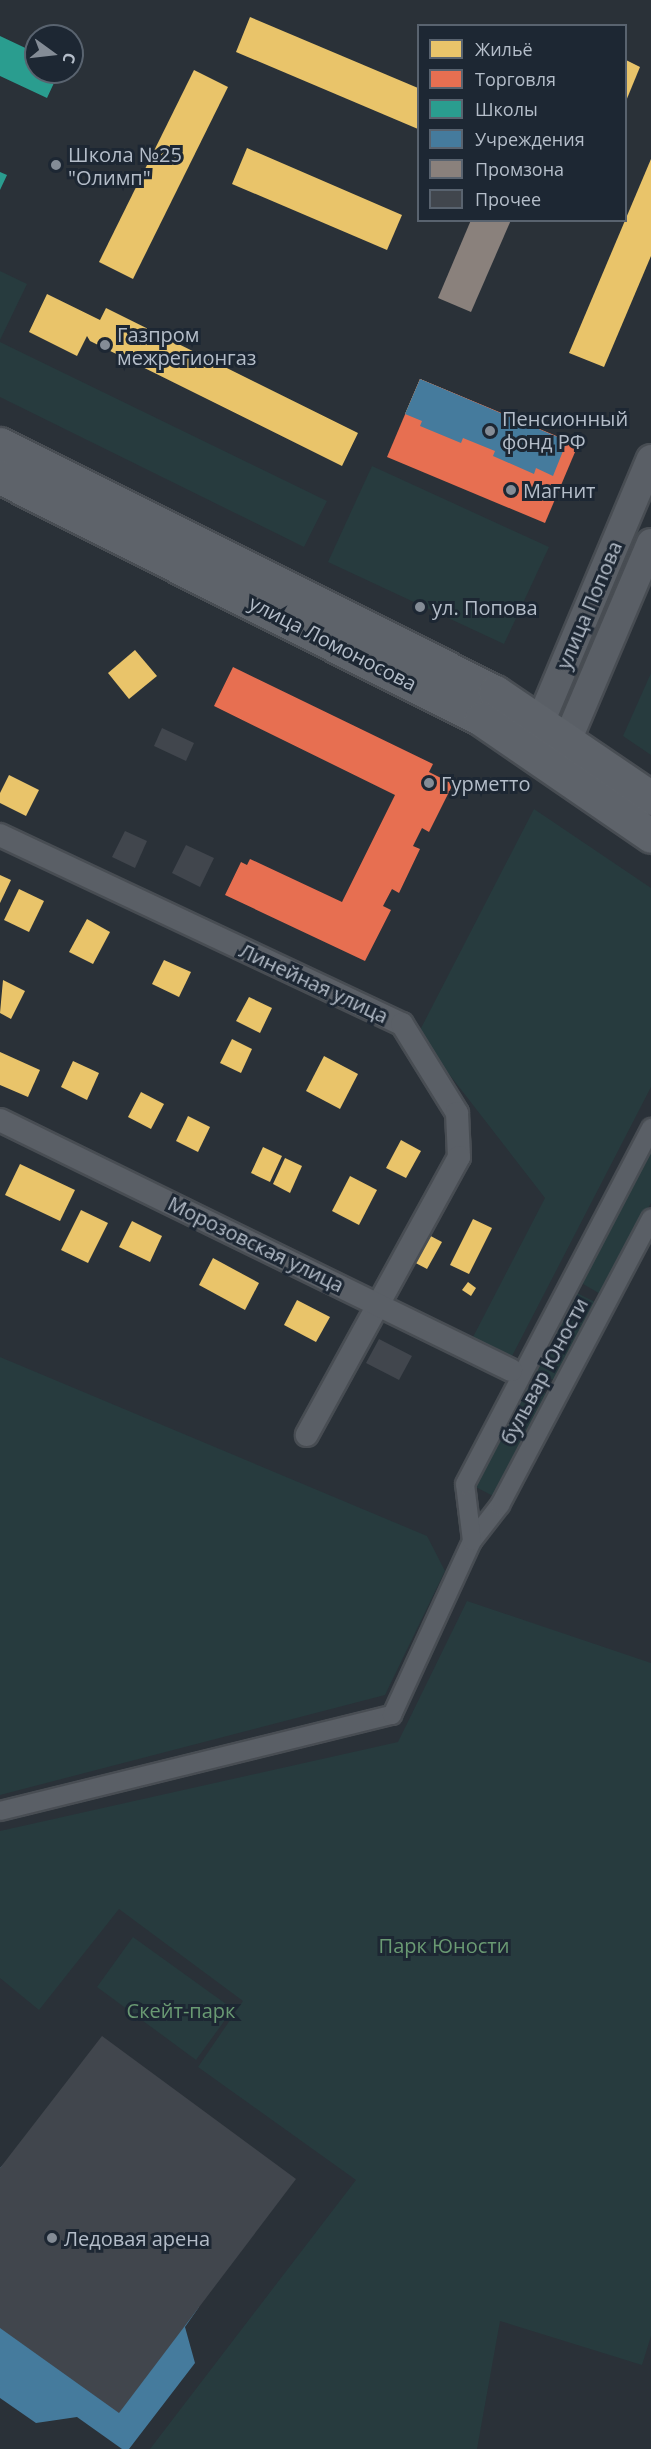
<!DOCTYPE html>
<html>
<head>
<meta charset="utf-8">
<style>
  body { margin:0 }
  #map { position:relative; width:651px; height:2449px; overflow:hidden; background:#2a3138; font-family:"Open Sans",sans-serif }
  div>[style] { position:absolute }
  .green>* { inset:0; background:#273b3e }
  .homes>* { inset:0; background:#e9c46a }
  .shops>* { inset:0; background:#e76f51 }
  .schools>* { inset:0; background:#2a9d8f }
  .public>* { inset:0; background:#457b9d }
  .industry>* { inset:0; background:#8a817c }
  .building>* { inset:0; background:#41464d }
  .roads { filter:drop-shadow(2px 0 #484d53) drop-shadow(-2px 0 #484d53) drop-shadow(0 2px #484d53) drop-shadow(0 -2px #484d53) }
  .pedestrian>* { height:18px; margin:-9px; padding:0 9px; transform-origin:9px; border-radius:9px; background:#5a5f66 }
  .minor>* { height:22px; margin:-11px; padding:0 11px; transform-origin:11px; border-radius:11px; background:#5a5f66 }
  .tertiary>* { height:28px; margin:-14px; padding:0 14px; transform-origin:14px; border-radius:14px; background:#5a5f66 }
  .secondary>* { height:33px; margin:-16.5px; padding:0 16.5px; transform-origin:16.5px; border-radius:16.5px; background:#5e636a }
  .dots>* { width:16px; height:16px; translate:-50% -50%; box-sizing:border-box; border:3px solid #1d2733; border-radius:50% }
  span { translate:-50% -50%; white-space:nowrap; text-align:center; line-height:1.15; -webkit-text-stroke:6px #1d2733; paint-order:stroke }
  .poi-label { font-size:20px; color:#b4bdc9 }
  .left { translate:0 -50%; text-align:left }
  .street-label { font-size:20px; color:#b4bdc9 }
  .park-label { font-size:20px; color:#6a9a73 }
  .legend { position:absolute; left:417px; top:24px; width:210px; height:198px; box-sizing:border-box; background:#1d2733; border:2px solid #59636f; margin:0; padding:8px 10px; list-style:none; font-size:18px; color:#b4bdc9 }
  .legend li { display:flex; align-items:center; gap:12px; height:30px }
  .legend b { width:30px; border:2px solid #59636f }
  .north { position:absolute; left:24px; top:24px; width:60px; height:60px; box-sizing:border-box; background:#1d2733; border:2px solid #59636f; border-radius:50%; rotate:105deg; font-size:16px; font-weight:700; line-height:24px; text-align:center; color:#b4bdc9 }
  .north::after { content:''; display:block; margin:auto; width:21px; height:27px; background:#848c96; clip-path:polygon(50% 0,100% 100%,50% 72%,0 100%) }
</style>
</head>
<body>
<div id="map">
  <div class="green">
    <i style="clip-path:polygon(0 271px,27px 284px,0 340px)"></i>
    <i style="clip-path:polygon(0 342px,327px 501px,304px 547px,0 397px)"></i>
    <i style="clip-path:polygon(372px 466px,549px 547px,504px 644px,328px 562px)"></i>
    <i style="clip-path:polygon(651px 673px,651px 755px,623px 736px)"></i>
    <i style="clip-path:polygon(534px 809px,651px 888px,651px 1087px,510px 1360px,472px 1339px,545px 1198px,418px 1034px)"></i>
    <i style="clip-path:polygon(651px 1144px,651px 1203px,602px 1295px,578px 1281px)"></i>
    <i style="clip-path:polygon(573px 1291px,597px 1303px,556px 1381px,530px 1369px)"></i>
    <i style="clip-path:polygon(0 1357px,427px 1536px,445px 1571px,385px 1695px,0 1795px)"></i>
    <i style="clip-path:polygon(525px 1383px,549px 1395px,495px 1497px,470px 1484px)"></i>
    <i style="clip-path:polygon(467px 1601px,651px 1663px,651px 2336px,642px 2365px,500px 2321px,477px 2449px,150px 2449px,356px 2180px,198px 2067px,243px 2001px,119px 1909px,39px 2010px,0 1978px,0 1831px,398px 1742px)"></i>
    <i style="clip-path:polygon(133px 1937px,233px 2009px,196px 2060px,97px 1987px)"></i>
  </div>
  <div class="homes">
    <i style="clip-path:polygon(250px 17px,418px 88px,418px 129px,236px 52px)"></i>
    <i style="clip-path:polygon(626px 60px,640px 67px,626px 101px)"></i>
    <i style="clip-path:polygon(194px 70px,228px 87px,133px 279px,99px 262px)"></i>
    <i style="clip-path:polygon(247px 148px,402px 215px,387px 250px,232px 184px)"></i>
    <i style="clip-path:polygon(651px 159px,651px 256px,604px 367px,569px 353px)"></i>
    <i style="clip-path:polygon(47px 294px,100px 320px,106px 308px,358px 433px,342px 466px,90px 341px,87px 336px,77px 356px,29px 332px)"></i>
    <i style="clip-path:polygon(420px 379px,567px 441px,553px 476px,536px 468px,534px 474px,493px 456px,495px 451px,463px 438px,461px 443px,420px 426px,422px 421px,405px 414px)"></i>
    <i style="clip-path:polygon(135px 650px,157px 676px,129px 699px,108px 673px)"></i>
    <i style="clip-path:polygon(9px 775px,39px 790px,26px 816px,0 803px,0 793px)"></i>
    <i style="clip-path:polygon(0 875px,11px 880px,0 903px)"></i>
    <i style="clip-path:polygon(19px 889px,44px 901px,29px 932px,4px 920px)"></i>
    <i style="clip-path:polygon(87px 919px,110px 932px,93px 964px,69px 952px)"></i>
    <i style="clip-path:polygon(164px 960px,191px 972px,179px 997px,152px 984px)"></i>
    <i style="clip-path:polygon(3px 980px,25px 991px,11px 1019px,0 1013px)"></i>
    <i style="clip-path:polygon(249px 997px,272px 1008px,260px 1033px,236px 1021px)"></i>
    <i style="clip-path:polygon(232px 1039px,252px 1049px,241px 1073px,220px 1063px)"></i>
    <i style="clip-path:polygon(0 1052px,40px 1070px,28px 1097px,0 1085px)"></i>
    <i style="clip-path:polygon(324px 1056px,358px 1074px,340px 1109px,306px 1091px)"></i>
    <i style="clip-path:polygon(73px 1061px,99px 1073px,87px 1100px,61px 1087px)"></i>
    <i style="clip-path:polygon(141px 1092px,164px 1104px,151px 1129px,128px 1117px)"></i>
    <i style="clip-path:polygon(188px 1116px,210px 1127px,198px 1152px,176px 1141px)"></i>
    <i style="clip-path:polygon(401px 1140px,421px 1151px,406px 1178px,386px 1168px)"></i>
    <i style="clip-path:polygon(263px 1147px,282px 1156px,270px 1182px,251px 1173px)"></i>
    <i style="clip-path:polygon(285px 1158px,302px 1166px,290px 1193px,273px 1184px)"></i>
    <i style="clip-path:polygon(20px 1164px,75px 1190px,60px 1221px,5px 1195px)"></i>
    <i style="clip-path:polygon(350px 1176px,377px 1190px,359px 1225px,332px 1211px)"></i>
    <i style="clip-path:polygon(81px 1210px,108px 1223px,88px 1263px,61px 1250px)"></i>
    <i style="clip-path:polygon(473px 1219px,492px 1228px,469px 1274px,450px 1265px)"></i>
    <i style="clip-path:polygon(132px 1221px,162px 1236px,150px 1262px,119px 1247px)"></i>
    <i style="clip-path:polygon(425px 1233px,442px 1242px,427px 1269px,410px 1260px)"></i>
    <i style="clip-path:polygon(213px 1258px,259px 1283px,245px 1310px,199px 1285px)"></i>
    <i style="clip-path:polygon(468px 1282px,476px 1288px,471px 1296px,462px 1290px)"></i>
    <i style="clip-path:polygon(297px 1300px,330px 1317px,316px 1342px,284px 1325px)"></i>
  </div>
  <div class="shops">
    <i style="clip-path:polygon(420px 379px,578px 445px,545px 523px,387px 457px)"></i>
    <i style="clip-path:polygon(233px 667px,433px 764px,429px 772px,453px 784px,429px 832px,422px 828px,413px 846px,420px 849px,399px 893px,392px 889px,383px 906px,391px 910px,365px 961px,225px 895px,241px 862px,247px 865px,250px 859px,342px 902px,395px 795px,214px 706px)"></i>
  </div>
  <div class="schools">
    <i style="clip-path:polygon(0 36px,36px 53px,36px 72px,59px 72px,47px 98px,0 76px)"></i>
    <i style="clip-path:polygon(0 172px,7px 175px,0 190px)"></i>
  </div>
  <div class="public">
    <i style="clip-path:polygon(420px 379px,567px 441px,553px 476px,536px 468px,534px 474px,493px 456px,495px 451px,463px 438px,461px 443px,420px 426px,422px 421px,405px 414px)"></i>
    <i style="clip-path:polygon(4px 2164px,199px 2307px,185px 2327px,195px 2363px,129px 2449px,122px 2449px,77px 2417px,36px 2423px,0 2398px,0 2168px)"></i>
  </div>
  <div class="industry">
    <i style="clip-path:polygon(471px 220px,511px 220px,471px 312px,438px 298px)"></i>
  </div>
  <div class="building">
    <i style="clip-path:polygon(162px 728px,194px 743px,186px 761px,154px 746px)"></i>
    <i style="clip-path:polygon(125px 831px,147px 841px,135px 868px,112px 857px)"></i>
    <i style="clip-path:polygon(186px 845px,214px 858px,200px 887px,172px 873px)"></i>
    <i style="clip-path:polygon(379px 1339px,412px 1356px,399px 1380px,366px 1363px)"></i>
    <i style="clip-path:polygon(102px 2036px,296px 2179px,119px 2413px,0 2328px,0 2168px)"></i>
  </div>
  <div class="roads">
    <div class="pedestrian">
      <i style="left:472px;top:1541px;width:46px;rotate:-52.1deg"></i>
      <i style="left:500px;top:1505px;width:324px;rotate:-62.2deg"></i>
      <i style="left:0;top:1811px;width:404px;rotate:-13.8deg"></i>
      <i style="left:392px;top:1715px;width:192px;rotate:-65.3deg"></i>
      <i style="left:472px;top:1541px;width:57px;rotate:-97deg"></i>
      <i style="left:465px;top:1484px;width:402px;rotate:-62.4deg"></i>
    </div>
    <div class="minor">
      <i style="left:0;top:835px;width:444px;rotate:25.2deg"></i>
      <i style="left:402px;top:1024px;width:105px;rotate:58.3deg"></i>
      <i style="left:457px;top:1113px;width:44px;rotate:87.4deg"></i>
      <i style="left:459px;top:1157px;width:317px;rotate:118.7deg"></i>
      <i style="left:0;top:1120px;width:569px;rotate:26.07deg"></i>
    </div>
    <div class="tertiary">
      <i style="left:531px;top:744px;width:309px;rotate:-67.2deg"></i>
      <i style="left:558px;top:762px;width:238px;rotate:-67deg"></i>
    </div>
    <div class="secondary">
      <i style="left:0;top:444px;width:554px;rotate:26.61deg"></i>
      <i style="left:495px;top:692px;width:189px;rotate:34.2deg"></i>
      <i style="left:0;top:477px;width:538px;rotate:26.71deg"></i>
      <i style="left:481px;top:719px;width:206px;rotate:34.5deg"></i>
    </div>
  </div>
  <div class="dots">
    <i style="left:56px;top:165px;background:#848c96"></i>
    <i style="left:105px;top:345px;background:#848c96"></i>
    <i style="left:490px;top:431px;background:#848c96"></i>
    <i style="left:511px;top:490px;background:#848c96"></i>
    <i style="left:420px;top:607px;background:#848c96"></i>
    <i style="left:429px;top:783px;background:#848c96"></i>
    <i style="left:52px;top:2238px;background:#848c96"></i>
  </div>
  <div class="poi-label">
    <span class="left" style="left:68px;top:166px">Школа №25<br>"Олимп"</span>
    <span class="left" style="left:117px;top:346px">Газпром<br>межрегионгаз</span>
    <span class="left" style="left:502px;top:430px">Пенсионный<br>фонд РФ</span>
    <span class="left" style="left:523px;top:490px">Магнит</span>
    <span class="left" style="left:432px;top:607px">ул. Попова</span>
    <span class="left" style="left:441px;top:783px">Гурметто</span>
    <span class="left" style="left:64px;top:2238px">Ледовая арена</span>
  </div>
  <div class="street-label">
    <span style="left:589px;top:605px;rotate:-67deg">улица Попова</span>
    <span style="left:333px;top:643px;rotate:27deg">улица Ломоносова</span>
    <span style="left:314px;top:983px;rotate:25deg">Линейная улица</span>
    <span style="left:256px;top:1244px;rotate:26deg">Морозовская улица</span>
    <span style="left:544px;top:1371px;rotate:-62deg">бульвар Юности</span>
  </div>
  <div class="park-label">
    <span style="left:444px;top:1945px">Парк Юности</span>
    <span style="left:181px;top:2010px">Скейт-парк</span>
  </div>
  <ul class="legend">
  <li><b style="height:16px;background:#e9c46a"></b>Жильё</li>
  <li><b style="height:16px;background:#e76f51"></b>Торговля</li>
  <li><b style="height:16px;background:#2a9d8f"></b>Школы</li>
  <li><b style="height:16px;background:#457b9d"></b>Учреждения</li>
  <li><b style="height:16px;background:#8a817c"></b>Промзона</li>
  <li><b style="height:16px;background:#41464d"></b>Прочее</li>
  </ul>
  <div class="north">С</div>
</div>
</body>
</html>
